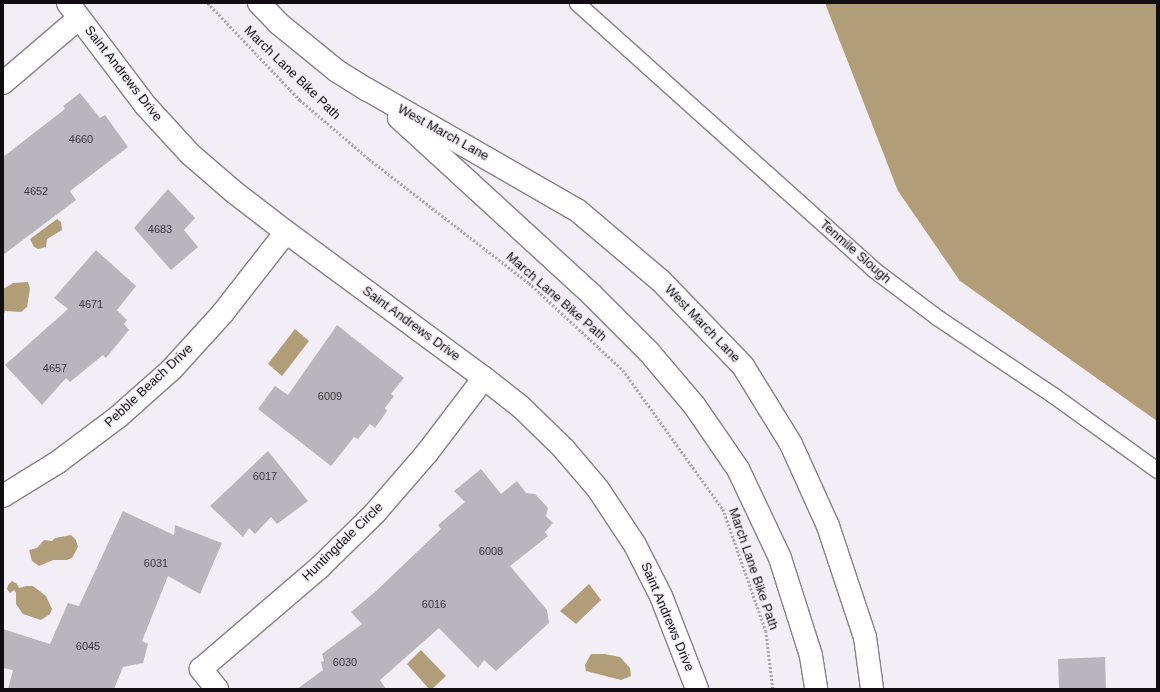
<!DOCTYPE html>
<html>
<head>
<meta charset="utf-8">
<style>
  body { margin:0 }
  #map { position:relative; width:1160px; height:692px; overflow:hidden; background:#f3edf6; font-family:Helvetica,sans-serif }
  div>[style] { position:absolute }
  .water>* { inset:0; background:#b19e78 }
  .building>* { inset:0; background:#bab5bd }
  .path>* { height:2.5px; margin-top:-1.25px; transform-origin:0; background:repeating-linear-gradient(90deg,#aaa5ac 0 2px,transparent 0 4px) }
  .roads { filter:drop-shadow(1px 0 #868088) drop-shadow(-1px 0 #868088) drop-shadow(0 1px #868088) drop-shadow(0 -1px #868088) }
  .service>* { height:15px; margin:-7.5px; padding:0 7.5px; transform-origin:7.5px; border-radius:7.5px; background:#fff }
  .minor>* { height:22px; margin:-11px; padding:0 11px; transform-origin:11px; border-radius:11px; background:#fff }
  .tertiary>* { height:22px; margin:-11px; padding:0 11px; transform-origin:11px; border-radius:11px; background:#fff }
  span { translate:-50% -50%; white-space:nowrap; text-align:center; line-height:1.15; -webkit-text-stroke:3px #f3edf6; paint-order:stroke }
  .number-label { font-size:11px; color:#3a383c }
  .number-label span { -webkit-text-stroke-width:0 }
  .street-label { font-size:13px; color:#100e11 }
  .frame { position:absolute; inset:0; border:4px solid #100e11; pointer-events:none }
</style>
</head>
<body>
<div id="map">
  <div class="water">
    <i style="clip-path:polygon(825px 3px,1157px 3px,1157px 421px,960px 281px,898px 191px)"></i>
    <i style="clip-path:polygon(57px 219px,61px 222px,62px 230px,47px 239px,46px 247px,38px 249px,34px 247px,30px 239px)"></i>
    <i style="clip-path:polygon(28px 282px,30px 289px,27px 307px,21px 312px,5px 311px,3px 316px,3px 289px,13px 283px)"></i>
    <i style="clip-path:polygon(295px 329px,309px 341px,282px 376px,268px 364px)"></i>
    <i style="clip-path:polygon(71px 535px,76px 540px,78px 547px,72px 558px,67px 560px,53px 560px,39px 566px,32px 561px,29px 550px,37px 548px,44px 540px,52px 541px,55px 538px)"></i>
    <i style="clip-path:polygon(12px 581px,17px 584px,19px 588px,26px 586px,33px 586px,46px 596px,52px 609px,50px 614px,41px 620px,23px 614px,16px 604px,16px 593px,14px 590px,10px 593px,7px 589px,8px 585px)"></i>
    <i style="clip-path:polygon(589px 584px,601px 600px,576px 624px,560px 611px)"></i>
    <i style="clip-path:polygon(421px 650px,446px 676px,432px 689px,429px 689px,407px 664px)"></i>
    <i style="clip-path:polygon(591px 654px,605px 654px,620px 657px,630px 668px,631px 676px,621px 680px,586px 671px,585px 665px)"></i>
  </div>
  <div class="building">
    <i style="clip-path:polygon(80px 93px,100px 118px,105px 115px,128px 147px,70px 191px,76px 200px,3px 255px,3px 157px,65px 109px,63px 106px)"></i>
    <i style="clip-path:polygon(168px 189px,195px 218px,184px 230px,198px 247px,171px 270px,134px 228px)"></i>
    <i style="clip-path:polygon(96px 250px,136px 286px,117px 310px,127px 320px,124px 324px,129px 330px,106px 358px,103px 355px,70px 382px,66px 378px,42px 405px,5px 365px,68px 309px,54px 298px)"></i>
    <i style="clip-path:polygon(337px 325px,404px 378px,391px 394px,394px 396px,385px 408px,387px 411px,375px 428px,370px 424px,358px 439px,354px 437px,331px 466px,258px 409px,275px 386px,288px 395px)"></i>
    <i style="clip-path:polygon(268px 451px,308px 501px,277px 524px,271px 517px,255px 534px,249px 528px,243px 537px,210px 506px)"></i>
    <i style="clip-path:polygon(481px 469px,501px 494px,517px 481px,526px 493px,535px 494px,548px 508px,546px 516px,553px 523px,545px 532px,548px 536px,510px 566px,547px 610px,549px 623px,496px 671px,484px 660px,478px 668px,439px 628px,380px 680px,386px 689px,297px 689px,323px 670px,321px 662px,324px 661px,322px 654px,362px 624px,351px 612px,375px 592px,441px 529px,438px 525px,465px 502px,454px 491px)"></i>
    <i style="clip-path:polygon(123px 511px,174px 535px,175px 525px,222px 543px,200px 594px,168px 576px,142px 641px,148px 644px,143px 663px,123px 667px,114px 689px,8px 689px,13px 670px,3px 668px,3px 629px,50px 644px,68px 603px,79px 606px)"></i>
    <i style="clip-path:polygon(1105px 657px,1106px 689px,1059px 689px,1058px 659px)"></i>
  </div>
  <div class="path">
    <i style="left:208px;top:3px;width:134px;rotate:46.5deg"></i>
    <i style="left:300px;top:100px;width:91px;rotate:40.5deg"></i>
    <i style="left:369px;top:159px;width:202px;rotate:37.8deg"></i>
    <i style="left:529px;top:283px;width:128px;rotate:42.8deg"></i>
    <i style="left:623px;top:370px;width:171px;rotate:54.3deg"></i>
    <i style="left:723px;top:509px;width:129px;rotate:70.6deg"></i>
    <i style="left:766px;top:631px;width:58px;rotate:83.1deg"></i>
  </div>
  <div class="roads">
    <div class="service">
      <i style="left:577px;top:3px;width:398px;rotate:41.9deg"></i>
      <i style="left:873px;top:269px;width:81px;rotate:37deg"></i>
      <i style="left:938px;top:318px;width:138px;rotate:33.8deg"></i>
      <i style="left:1053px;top:395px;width:128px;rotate:35.8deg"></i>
    </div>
    <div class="minor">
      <i style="left:68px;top:3px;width:129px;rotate:52.9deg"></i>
      <i style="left:146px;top:106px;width:65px;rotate:47.5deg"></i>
      <i style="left:190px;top:154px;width:58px;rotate:40.8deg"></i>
      <i style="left:234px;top:192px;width:66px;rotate:37.6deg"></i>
      <i style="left:286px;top:232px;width:246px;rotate:36.4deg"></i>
      <i style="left:484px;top:378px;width:47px;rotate:38.1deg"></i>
      <i style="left:521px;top:407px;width:60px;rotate:44.3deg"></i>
      <i style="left:564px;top:449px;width:52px;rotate:49.6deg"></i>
      <i style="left:598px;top:489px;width:67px;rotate:56.5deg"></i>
      <i style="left:635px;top:545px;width:57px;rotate:63deg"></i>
      <i style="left:661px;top:596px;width:100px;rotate:68.8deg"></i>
      <i style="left:3px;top:83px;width:100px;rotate:-40.5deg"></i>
      <i style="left:3px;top:496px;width:65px;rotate:-31.7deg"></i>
      <i style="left:58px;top:462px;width:75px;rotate:-36.9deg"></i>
      <i style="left:118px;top:417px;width:71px;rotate:-41.6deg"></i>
      <i style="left:171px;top:370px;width:76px;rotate:-47.7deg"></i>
      <i style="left:222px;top:314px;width:104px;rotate:-52deg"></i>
      <i style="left:217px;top:689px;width:26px;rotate:-129deg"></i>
      <i style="left:201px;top:669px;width:157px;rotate:-40.6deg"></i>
      <i style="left:320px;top:567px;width:77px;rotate:-44.5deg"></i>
      <i style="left:375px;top:513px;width:79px;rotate:-49.1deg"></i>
      <i style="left:427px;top:453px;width:94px;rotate:-52.8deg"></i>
    </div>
    <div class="tertiary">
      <i style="left:259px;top:3px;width:28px;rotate:46deg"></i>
      <i style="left:278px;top:23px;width:76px;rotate:39.1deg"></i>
      <i style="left:337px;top:71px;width:36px;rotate:32deg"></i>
      <i style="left:368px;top:90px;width:241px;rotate:29.9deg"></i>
      <i style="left:577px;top:210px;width:110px;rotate:40.2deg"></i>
      <i style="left:661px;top:281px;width:118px;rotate:46deg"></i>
      <i style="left:743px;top:366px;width:92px;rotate:58.4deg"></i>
      <i style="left:791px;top:444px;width:90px;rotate:65.7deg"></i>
      <i style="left:828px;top:526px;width:117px;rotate:71.6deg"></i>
      <i style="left:865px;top:637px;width:52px;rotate:82.3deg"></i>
      <i style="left:399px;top:118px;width:262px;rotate:42.5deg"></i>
      <i style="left:592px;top:295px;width:81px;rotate:45deg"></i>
      <i style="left:649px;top:352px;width:70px;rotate:49.7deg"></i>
      <i style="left:694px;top:405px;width:78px;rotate:55.5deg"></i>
      <i style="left:738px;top:469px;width:98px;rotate:64.7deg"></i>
      <i style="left:780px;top:558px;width:103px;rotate:72.4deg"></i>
      <i style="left:811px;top:656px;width:33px;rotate:81deg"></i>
    </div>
  </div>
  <div class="number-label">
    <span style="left:81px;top:139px">4660</span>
    <span style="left:36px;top:191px">4652</span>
    <span style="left:160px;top:229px">4683</span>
    <span style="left:91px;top:304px">4671</span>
    <span style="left:55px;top:368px">4657</span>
    <span style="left:330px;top:396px">6009</span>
    <span style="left:265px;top:476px">6017</span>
    <span style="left:491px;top:551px">6008</span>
    <span style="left:156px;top:563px">6031</span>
    <span style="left:434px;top:604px">6016</span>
    <span style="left:88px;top:646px">6045</span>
    <span style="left:345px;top:662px">6030</span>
  </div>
  <div class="street-label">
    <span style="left:292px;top:73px;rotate:44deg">March Lane Bike Path</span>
    <span style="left:123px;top:74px;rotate:52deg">Saint Andrews Drive</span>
    <span style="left:443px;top:133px;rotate:29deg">West March Lane</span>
    <span style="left:855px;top:252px;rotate:41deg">Tenmile Slough</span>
    <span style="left:556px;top:297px;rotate:41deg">March Lane Bike Path</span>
    <span style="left:411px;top:324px;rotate:36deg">Saint Andrews Drive</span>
    <span style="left:702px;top:324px;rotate:46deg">West March Lane</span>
    <span style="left:149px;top:386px;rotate:-43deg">Pebble Beach Drive</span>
    <span style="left:343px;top:542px;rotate:-44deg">Huntingdale Circle</span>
    <span style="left:753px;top:569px;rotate:71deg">March Lane Bike Path</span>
    <span style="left:667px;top:617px;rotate:67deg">Saint Andrews Drive</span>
  </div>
  <div class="frame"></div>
</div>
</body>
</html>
